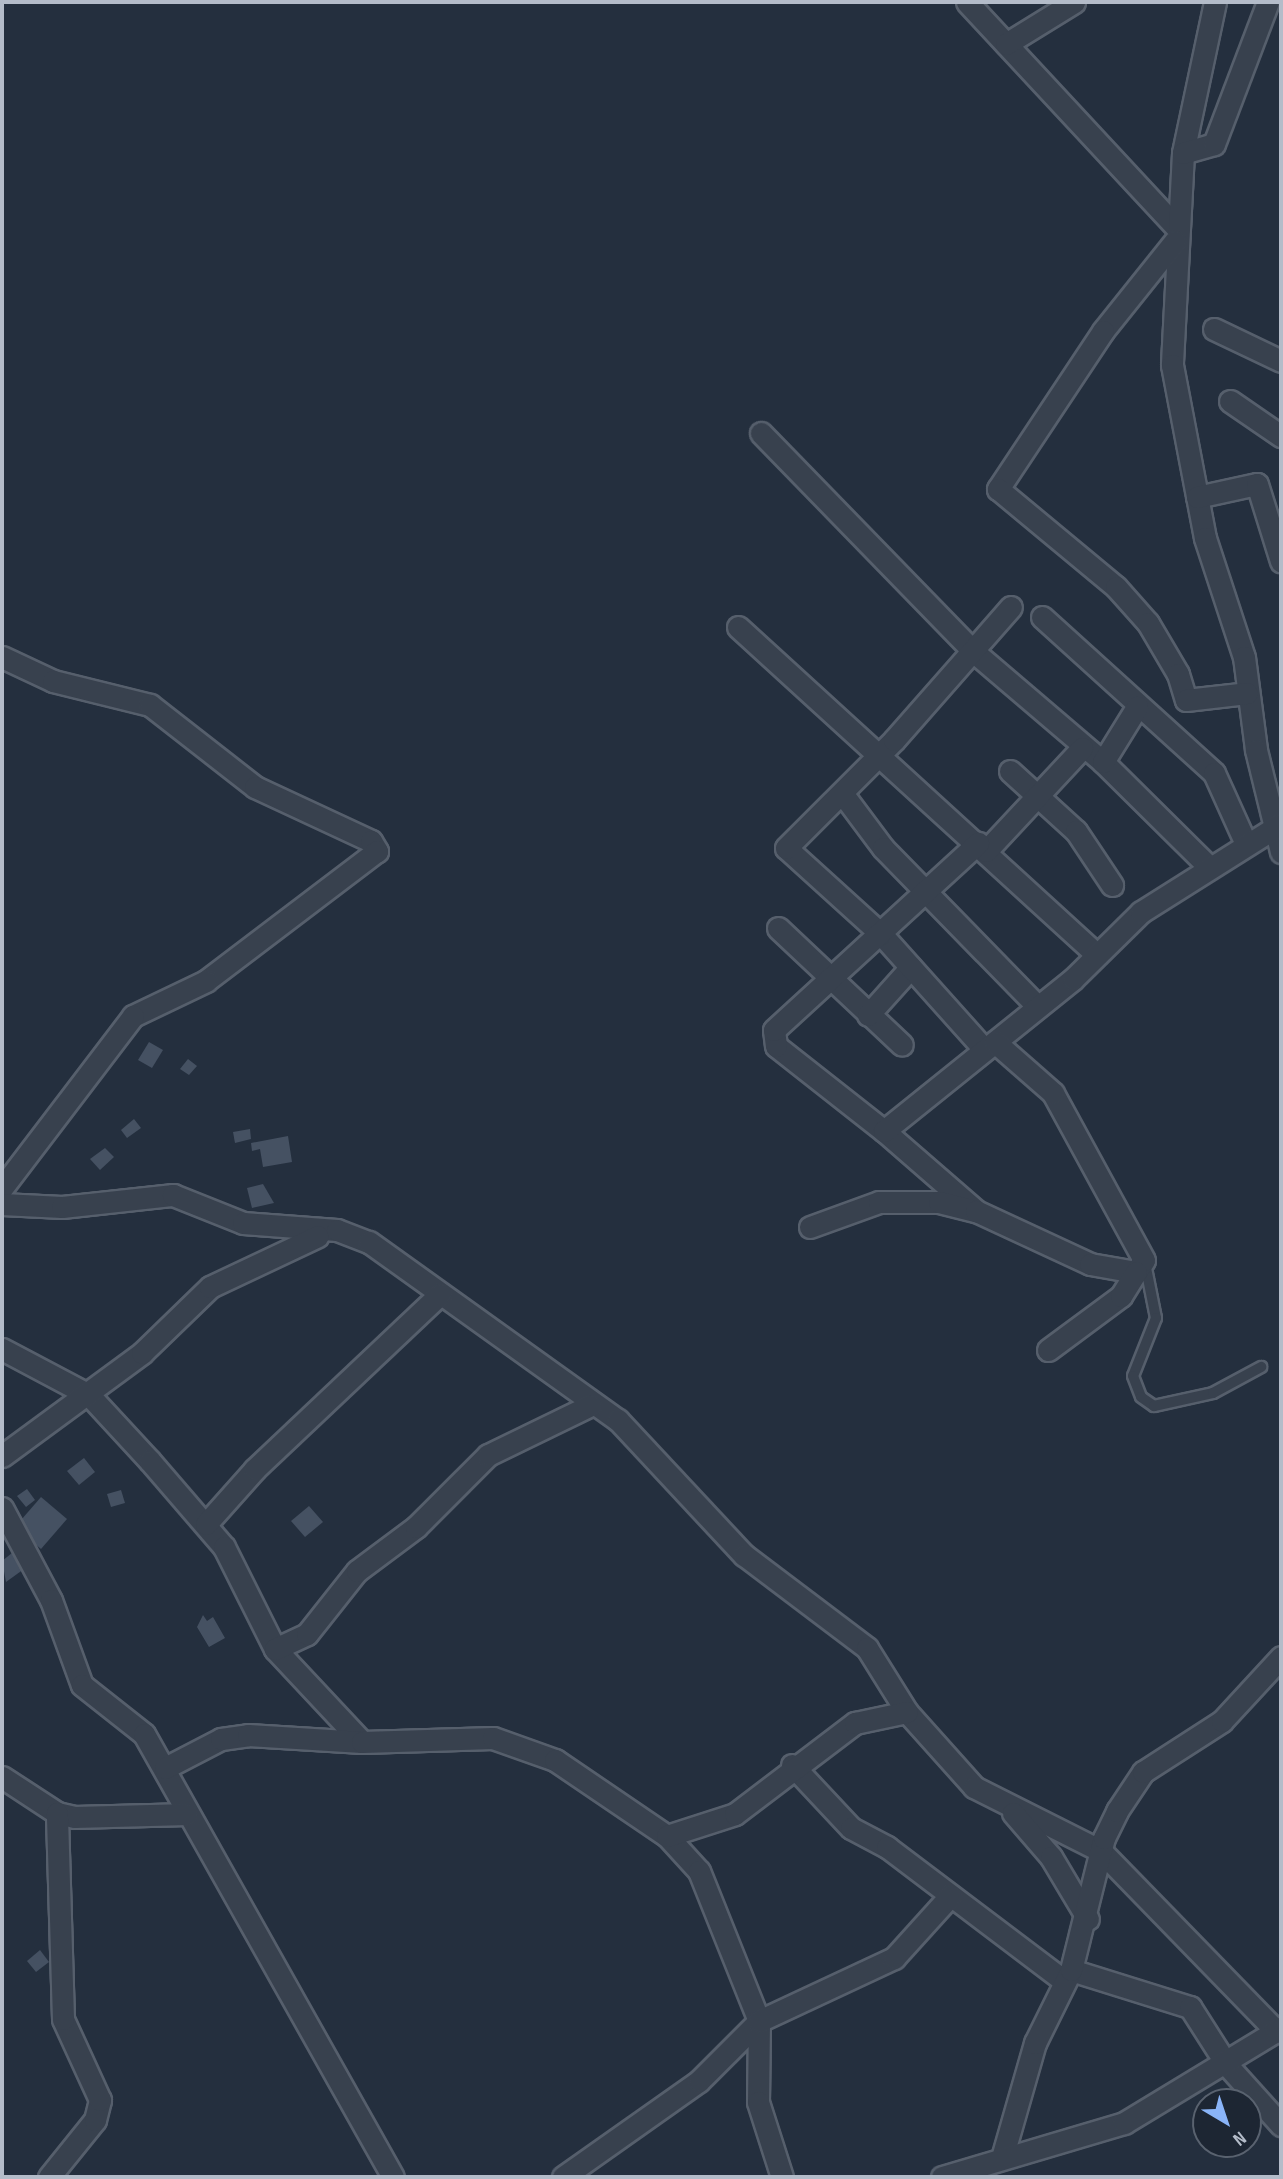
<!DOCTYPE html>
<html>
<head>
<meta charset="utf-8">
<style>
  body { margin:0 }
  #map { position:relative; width:1283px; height:2179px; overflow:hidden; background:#242f3e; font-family:"Sofia Sans Condensed",sans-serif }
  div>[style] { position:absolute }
  .building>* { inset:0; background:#455162 }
  .roads { filter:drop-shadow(2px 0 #565f6c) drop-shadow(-2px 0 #565f6c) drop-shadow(0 2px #565f6c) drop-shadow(0 -2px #565f6c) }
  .service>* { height:10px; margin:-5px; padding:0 5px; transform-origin:5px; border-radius:5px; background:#38414e }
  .minor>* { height:21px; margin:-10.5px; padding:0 10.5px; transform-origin:10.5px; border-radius:10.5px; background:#38414e }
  span { translate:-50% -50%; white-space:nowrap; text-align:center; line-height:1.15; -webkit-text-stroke:5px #1d2633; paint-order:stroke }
  .frame { position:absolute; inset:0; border:4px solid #b4bcc9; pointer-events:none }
  .north { position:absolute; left:1192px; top:2088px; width:70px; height:70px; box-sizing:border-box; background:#1d2633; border:2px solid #59626f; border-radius:50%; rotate:141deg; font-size:19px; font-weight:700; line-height:28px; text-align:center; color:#b4bcc9 }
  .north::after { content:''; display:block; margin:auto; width:24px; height:32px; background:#8ab4f8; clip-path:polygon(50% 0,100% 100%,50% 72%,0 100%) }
</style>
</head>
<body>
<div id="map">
  <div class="building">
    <i style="clip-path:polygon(149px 1042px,163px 1050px,152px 1068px,138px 1060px)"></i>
    <i style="clip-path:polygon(188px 1059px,197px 1066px,189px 1075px,180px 1069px)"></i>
    <i style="clip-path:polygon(134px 1119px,141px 1128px,127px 1138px,121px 1130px)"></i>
    <i style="clip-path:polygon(250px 1129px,251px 1139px,235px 1143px,233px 1132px)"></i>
    <i style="clip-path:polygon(288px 1136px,292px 1162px,263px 1167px,260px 1149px,252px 1151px,251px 1143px)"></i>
    <i style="clip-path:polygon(105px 1148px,114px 1157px,100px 1170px,90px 1159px)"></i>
    <i style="clip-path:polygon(263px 1184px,274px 1203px,252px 1208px,247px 1188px)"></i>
    <i style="clip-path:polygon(84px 1458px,95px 1472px,79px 1485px,67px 1471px)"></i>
    <i style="clip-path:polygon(27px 1489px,35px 1500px,26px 1507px,17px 1496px)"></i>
    <i style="clip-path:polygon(121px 1490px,125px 1503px,111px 1507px,107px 1494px)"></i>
    <i style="clip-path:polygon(41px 1497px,67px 1519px,41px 1549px,15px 1527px)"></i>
    <i style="clip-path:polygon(309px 1506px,323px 1522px,305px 1537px,291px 1521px)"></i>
    <i style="clip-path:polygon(12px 1553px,24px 1569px,6px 1582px,2px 1561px)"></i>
    <i style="clip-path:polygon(203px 1615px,207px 1621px,213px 1617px,225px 1638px,209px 1647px,197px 1627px)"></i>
    <i style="clip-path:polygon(40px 1950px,49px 1962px,36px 1972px,27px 1961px)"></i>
  </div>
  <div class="roads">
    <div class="service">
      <i style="left:1145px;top:1263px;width:56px;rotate:78.7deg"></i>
      <i style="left:1156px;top:1318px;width:62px;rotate:111.6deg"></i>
      <i style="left:1133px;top:1376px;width:22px;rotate:69deg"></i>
      <i style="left:1141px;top:1397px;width:16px;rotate:35deg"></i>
      <i style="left:1154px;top:1406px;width:60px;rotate:-12.4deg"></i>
      <i style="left:1213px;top:1393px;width:55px;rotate:-28.4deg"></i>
    </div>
    <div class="minor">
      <i style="left:967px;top:2px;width:307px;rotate:47.1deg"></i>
      <i style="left:1215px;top:2px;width:154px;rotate:102deg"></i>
      <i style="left:1183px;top:153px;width:212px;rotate:93deg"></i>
      <i style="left:1172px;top:365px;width:176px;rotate:79.2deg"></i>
      <i style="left:1205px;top:538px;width:125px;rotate:71.9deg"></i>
      <i style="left:1244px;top:657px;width:94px;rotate:82.6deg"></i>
      <i style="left:1256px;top:750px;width:105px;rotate:76.2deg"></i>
      <i style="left:1006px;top:44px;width:80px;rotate:-31.7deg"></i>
      <i style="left:1183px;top:153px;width:32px;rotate:-16deg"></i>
      <i style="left:1214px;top:144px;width:152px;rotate:-69.2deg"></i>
      <i style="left:1175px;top:241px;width:115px;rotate:128.7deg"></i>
      <i style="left:1103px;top:331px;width:190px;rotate:123.6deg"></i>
      <i style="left:998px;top:489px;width:153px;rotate:39.7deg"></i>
      <i style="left:1116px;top:587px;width:48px;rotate:48.4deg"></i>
      <i style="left:1148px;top:623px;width:59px;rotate:59.5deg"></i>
      <i style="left:1178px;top:674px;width:27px;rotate:73deg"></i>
      <i style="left:1186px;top:700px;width:61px;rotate:-6.5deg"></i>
      <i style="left:1214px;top:329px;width:74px;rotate:25.5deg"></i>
      <i style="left:1230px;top:401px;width:62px;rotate:34.5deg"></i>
      <i style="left:761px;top:433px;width:304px;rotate:45.8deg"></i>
      <i style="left:973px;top:651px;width:171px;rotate:40.5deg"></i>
      <i style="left:1103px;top:762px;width:149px;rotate:44.7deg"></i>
      <i style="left:1197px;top:497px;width:61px;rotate:-12.2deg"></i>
      <i style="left:1257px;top:484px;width:81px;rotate:72.7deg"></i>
      <i style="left:1042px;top:617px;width:232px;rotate:42.2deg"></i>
      <i style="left:1214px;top:773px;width:78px;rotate:65.7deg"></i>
      <i style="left:738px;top:627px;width:486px;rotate:42.4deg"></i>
      <i style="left:2px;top:657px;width:56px;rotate:25.2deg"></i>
      <i style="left:53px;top:681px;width:100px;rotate:13.9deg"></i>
      <i style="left:150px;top:705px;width:133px;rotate:38deg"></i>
      <i style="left:255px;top:787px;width:128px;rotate:25deg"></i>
      <i style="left:371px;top:841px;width:12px;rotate:59deg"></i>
      <i style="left:377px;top:851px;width:215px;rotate:142.8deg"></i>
      <i style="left:206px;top:981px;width:81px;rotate:154.4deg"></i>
      <i style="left:133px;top:1016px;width:216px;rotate:127.3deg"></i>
      <i style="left:1103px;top:762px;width:65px;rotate:-58.3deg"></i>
      <i style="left:1010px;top:771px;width:89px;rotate:42.3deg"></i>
      <i style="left:1076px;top:831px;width:65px;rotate:56.3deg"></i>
      <i style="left:842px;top:793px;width:69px;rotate:53.3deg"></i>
      <i style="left:883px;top:848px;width:218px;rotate:45.7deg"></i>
      <i style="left:986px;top:851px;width:141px;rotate:-47deg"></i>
      <i style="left:778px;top:928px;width:170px;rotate:43.3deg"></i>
      <i style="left:868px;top:1015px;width:64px;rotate:-48.1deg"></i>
      <i style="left:984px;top:1049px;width:154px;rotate:-131.8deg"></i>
      <i style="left:881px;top:934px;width:128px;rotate:-137.8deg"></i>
      <i style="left:786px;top:848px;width:153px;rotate:-45deg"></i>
      <i style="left:894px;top:740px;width:177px;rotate:-48.7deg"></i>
      <i style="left:884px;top:1131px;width:137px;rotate:-141.8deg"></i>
      <i style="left:776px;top:1046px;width:16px;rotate:-97deg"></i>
      <i style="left:774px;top:1030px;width:277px;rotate:-42.5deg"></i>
      <i style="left:2px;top:1204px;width:60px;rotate:2.9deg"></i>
      <i style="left:62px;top:1207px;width:112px;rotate:-6.2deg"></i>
      <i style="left:173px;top:1195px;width:75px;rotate:21.8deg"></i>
      <i style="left:243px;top:1223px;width:94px;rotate:4.3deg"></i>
      <i style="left:337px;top:1230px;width:34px;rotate:21deg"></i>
      <i style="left:369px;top:1242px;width:306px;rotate:35.6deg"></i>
      <i style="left:618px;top:1420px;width:185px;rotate:47deg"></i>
      <i style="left:744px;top:1555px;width:154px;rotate:37.1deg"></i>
      <i style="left:867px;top:1648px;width:75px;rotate:58deg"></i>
      <i style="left:907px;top:1712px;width:101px;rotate:48.2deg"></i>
      <i style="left:974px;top:1787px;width:142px;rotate:26.7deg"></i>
      <i style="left:1101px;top:1851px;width:252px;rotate:45.8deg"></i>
      <i style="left:975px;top:1210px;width:121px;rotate:-139deg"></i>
      <i style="left:884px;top:1131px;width:243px;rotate:-38.8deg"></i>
      <i style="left:1073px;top:979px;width:95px;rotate:-44.6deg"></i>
      <i style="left:1141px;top:912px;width:165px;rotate:-32.2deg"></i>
      <i style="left:810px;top:1227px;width:73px;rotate:-19.9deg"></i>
      <i style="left:879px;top:1202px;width:60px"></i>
      <i style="left:939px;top:1202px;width:38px;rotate:14deg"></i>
      <i style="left:976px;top:1211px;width:126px;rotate:24.9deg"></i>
      <i style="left:1090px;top:1264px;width:47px;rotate:9.9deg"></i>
      <i style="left:1136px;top:1272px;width:14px;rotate:-56deg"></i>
      <i style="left:1144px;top:1260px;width:190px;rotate:-118.6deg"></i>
      <i style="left:1053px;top:1093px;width:77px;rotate:-138.7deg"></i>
      <i style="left:2px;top:1349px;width:98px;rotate:27.9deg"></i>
      <i style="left:89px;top:1395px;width:90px;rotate:47.3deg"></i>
      <i style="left:150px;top:1461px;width:113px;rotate:49.3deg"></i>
      <i style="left:224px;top:1547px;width:114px;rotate:63.4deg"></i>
      <i style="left:275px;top:1649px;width:127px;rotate:46.9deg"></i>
      <i style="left:1048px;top:1350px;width:91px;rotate:-36.5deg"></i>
      <i style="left:1121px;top:1296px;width:28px;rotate:-58deg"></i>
      <i style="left:2px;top:1456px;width:174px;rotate:-36.3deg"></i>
      <i style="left:142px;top:1353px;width:95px;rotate:-44.1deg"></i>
      <i style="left:210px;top:1287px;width:119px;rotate:-25.3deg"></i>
      <i style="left:2px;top:1508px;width:104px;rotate:62deg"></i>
      <i style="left:51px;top:1600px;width:90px;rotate:70deg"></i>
      <i style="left:82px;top:1685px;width:79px;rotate:38.3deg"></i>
      <i style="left:144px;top:1734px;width:508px;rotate:60.66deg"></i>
      <i style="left:206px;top:1524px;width:74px;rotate:-48.3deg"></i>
      <i style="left:255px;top:1469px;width:255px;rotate:-43.4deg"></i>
      <i style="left:275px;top:1649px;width:35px;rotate:-25deg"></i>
      <i style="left:307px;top:1634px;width:80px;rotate:-51.6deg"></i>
      <i style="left:357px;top:1571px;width:74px;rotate:-36.7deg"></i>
      <i style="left:416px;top:1527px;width:102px;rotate:-45deg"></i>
      <i style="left:488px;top:1455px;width:114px;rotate:-25.9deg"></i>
      <i style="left:792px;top:1765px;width:86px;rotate:46.9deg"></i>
      <i style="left:851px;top:1828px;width:41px;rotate:27.8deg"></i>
      <i style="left:887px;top:1847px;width:222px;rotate:37.1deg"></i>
      <i style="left:165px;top:1768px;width:63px;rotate:-27.4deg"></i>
      <i style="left:221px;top:1739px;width:27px;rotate:-8deg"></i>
      <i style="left:248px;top:1735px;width:114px;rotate:3.5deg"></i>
      <i style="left:362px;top:1742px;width:131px;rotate:-1.7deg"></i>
      <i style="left:493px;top:1738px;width:66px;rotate:19.5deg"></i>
      <i style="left:555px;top:1760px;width:135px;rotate:34.2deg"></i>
      <i style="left:667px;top:1836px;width:47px;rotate:47.6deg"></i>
      <i style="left:699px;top:1871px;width:162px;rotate:68.2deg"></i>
      <i style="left:759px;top:2021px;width:81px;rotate:90.7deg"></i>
      <i style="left:758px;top:2102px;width:79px;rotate:72.3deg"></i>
      <i style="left:2px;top:1777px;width:66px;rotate:33.2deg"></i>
      <i style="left:57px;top:1813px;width:18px;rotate:13deg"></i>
      <i style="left:75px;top:1817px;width:112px;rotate:-1.5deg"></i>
      <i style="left:1013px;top:1813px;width:58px;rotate:49.2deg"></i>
      <i style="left:1051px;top:1857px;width:72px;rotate:59.2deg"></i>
      <i style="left:667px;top:1836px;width:71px;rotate:-17.9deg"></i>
      <i style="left:735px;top:1814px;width:151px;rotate:-37.2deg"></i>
      <i style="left:855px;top:1723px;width:53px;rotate:-11.9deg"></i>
      <i style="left:1071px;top:1970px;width:125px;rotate:17.3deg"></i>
      <i style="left:1190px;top:2007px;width:69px;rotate:57.5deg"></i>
      <i style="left:1227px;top:2065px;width:81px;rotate:48deg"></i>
      <i style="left:1002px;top:2158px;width:120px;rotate:-74deg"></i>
      <i style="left:1035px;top:2043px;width:81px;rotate:-63.7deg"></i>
      <i style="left:1071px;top:1970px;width:136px;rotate:-76deg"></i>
      <i style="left:1104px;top:1838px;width:30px;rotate:-64deg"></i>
      <i style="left:1117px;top:1811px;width:47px;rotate:-56.3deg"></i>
      <i style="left:1143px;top:1772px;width:94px;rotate:-32.8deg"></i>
      <i style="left:1222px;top:1721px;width:87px;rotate:-47.3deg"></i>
      <i style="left:49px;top:2177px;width:73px;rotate:-51.1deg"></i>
      <i style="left:95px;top:2120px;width:21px;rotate:-76deg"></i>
      <i style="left:100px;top:2100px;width:89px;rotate:-114.6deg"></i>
      <i style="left:63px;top:2019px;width:206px;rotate:-91.7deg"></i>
      <i style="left:563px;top:2177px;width:166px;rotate:-35.2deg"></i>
      <i style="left:699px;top:2081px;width:85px;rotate:-45deg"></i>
      <i style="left:759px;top:2021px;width:149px;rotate:-25deg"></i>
      <i style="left:894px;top:1958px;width:84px;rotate:-47.9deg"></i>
      <i style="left:942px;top:2177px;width:190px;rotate:-16.5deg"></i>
      <i style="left:1124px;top:2123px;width:184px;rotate:-31.2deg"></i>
    </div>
  </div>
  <div class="frame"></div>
  <div class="north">N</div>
</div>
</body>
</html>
